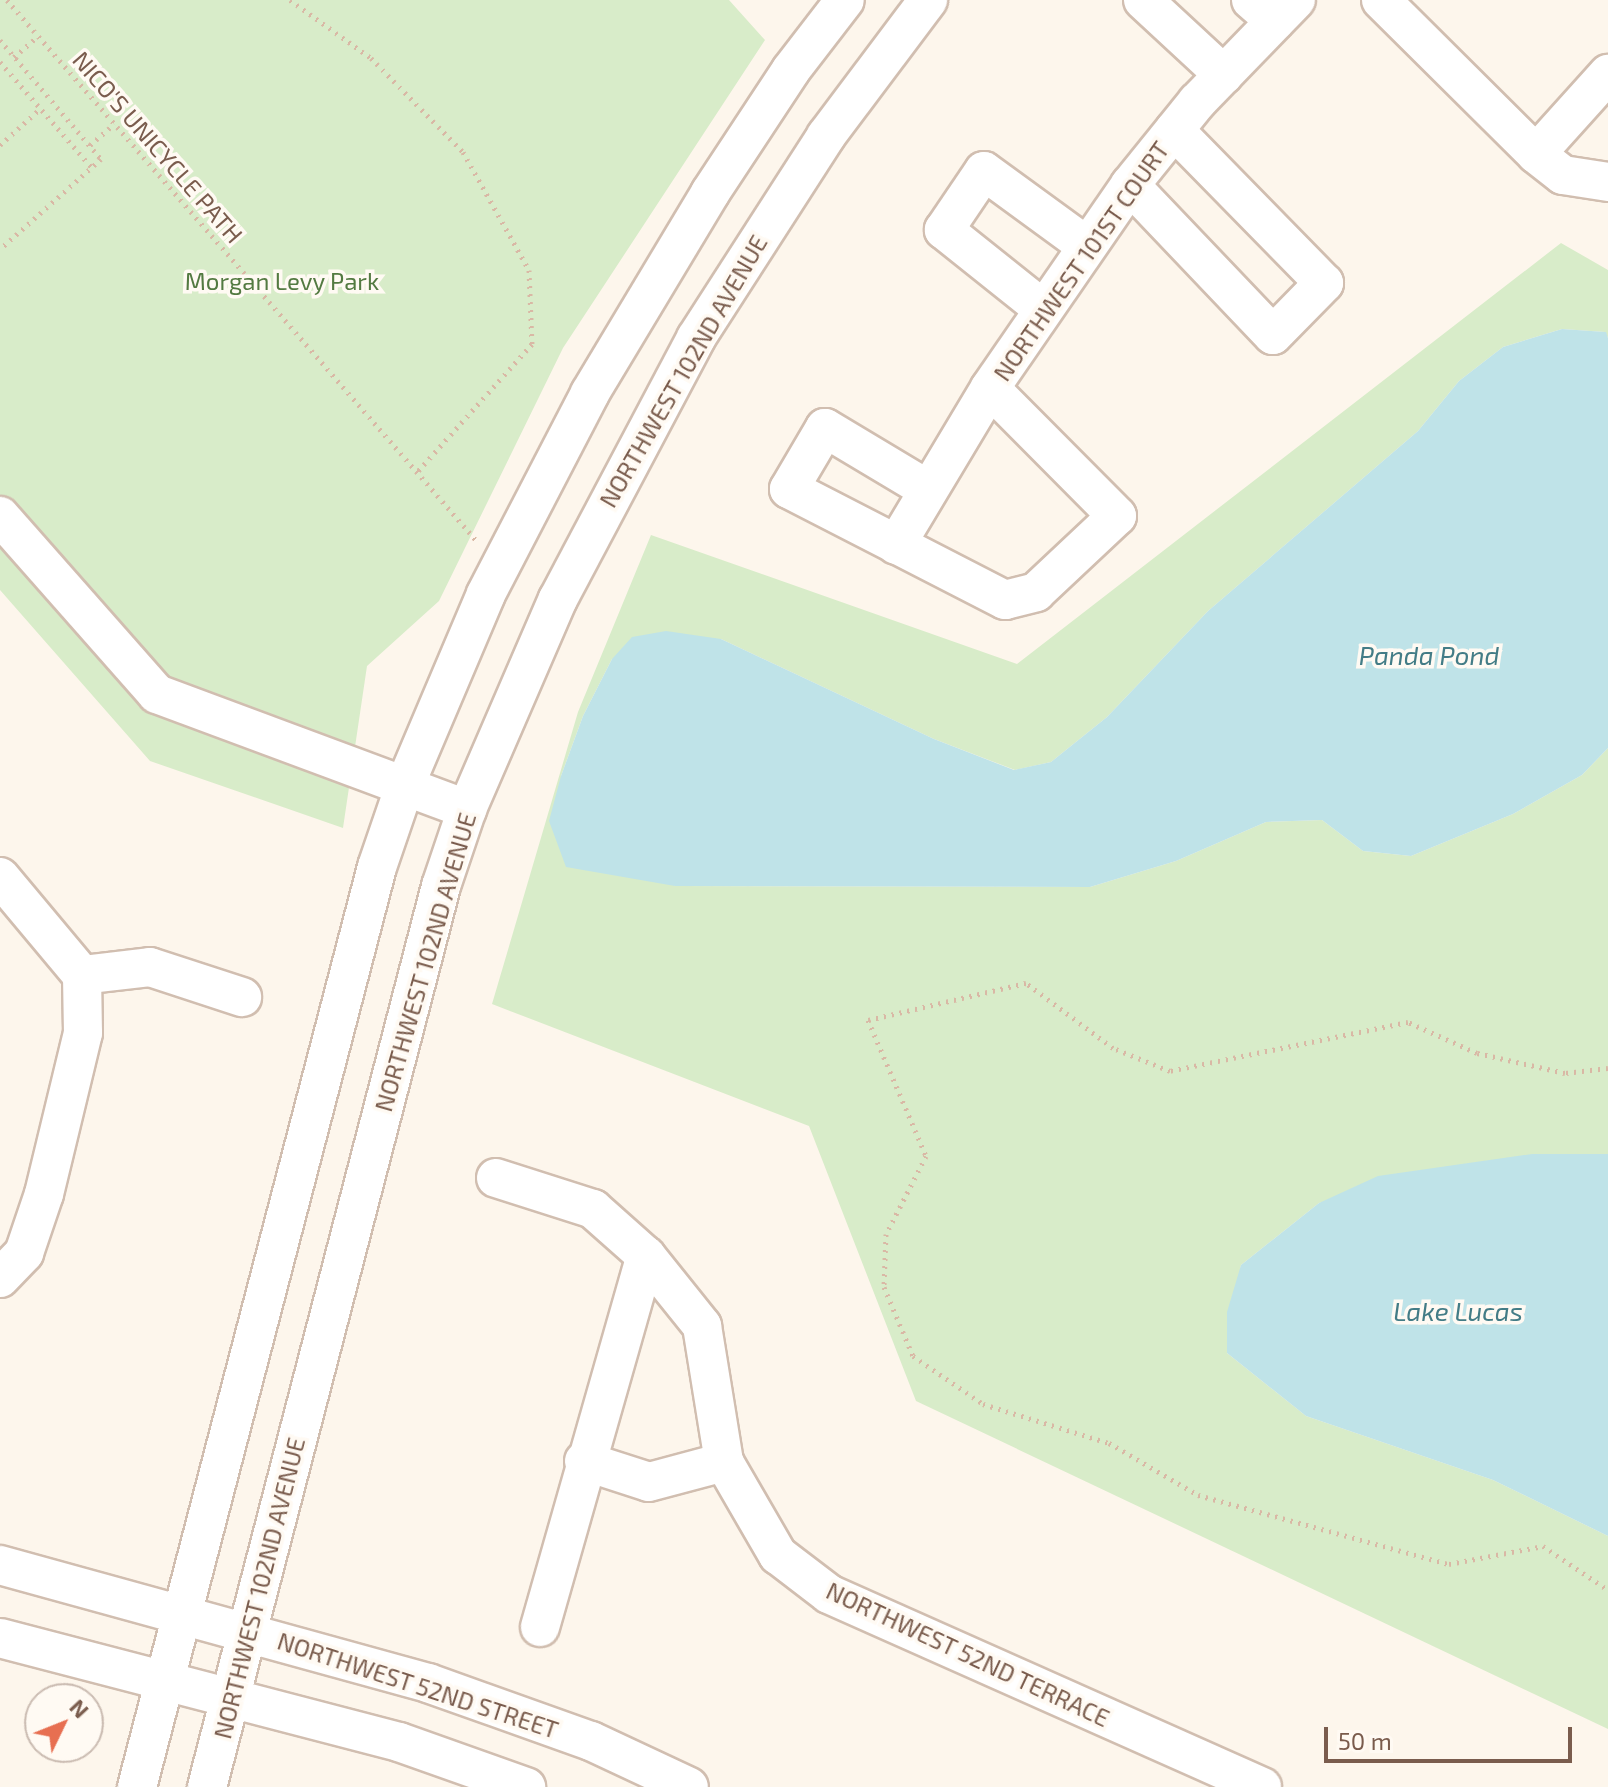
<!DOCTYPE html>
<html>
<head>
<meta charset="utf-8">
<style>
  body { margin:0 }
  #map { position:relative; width:1608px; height:1787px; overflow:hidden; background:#fdf6ec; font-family:"Exo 2",sans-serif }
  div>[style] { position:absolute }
  .green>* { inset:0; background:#d8ecc9 }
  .water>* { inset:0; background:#bfe3e8 }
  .path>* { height:5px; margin-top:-2.5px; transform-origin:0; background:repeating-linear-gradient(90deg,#d9b8a5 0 2px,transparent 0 8px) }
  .roads { filter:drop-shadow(2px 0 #d1beb0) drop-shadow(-2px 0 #d1beb0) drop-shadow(0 2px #d1beb0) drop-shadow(0 -2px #d1beb0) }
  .minor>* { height:38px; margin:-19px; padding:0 19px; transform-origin:19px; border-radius:19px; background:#fff }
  span { translate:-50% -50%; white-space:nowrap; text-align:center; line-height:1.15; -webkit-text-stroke:7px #fffaf3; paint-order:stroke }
  .street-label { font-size:24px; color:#7a5c4d }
  .park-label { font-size:24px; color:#537a41 }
  .water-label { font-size:26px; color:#437c86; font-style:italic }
  .north { position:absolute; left:24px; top:1683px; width:80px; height:80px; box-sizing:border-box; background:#fffaf3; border:2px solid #cabbb1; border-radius:50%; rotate:47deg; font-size:22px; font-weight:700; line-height:32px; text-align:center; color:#7a5c4d }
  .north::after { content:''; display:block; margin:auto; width:28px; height:36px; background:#e76f51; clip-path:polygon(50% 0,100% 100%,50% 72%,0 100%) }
  .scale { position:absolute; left:1324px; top:1727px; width:248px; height:36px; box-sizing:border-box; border:4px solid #7a5c4d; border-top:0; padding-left:10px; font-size:24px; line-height:28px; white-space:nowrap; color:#7a5c4d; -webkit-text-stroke:6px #fffaf3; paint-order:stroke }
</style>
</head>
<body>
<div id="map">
  <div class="green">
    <i style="clip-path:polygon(0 0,729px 0,765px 40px,563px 348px,439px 601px,367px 666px,343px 828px,150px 761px,0 590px)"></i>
    <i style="clip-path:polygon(1561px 243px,1608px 270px,1608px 338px,1605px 332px,1562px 329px,1503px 347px,1459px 381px,1418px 431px,1208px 611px,1107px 717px,1051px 762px,1015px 770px,934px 739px,721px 639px,612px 659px,583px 716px,561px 776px,675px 886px,1090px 887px,1176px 861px,1266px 822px,1322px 820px,1363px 851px,1411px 856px,1513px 814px,1582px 775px,1608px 748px,1608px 1154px,1488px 1161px,1319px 1203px,1241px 1265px,1227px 1353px,1306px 1416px,1493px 1480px,1608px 1536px,1608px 1729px,916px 1401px,809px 1126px,492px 1004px,578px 712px,651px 535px,1017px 664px)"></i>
  </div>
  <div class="water">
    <i style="clip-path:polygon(1562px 329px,1606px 332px,1608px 338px,1608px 748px,1582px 775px,1513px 814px,1411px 856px,1363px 851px,1322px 820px,1266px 822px,1176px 861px,1090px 887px,675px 886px,566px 867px,549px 821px,561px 776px,583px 716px,612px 659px,632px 637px,666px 631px,721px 639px,934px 739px,1014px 770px,1051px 762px,1107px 717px,1208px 611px,1418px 431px,1459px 381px,1503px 347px)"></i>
    <i style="clip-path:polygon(1532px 1154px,1608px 1154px,1608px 1536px,1493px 1480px,1306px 1416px,1227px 1353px,1227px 1312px,1241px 1265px,1319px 1203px,1378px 1176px)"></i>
  </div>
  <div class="path">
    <i style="left:7px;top:0;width:715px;rotate:49.03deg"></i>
    <i style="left:290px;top:0;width:100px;rotate:35.6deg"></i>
    <i style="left:371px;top:58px;width:132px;rotate:45.6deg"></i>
    <i style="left:463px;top:152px;width:135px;rotate:60.8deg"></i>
    <i style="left:529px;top:270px;width:74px;rotate:87.7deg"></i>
    <i style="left:532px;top:344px;width:171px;rotate:131.9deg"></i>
    <i style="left:0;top:40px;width:156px;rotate:49.7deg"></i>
    <i style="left:101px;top:159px;width:135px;rotate:138.3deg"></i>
    <i style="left:14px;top:57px;width:30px;rotate:-41deg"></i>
    <i style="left:0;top:62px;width:140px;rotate:49deg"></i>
    <i style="left:0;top:145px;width:55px;rotate:-42.1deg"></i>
    <i style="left:90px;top:145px;width:32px;rotate:-41deg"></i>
    <i style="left:1608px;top:1068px;width:43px;rotate:173.4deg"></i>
    <i style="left:1565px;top:1073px;width:90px;rotate:-167.2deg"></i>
    <i style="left:1477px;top:1053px;width:76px;rotate:-155.8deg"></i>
    <i style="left:1408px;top:1022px;width:243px;rotate:168.4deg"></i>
    <i style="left:1170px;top:1071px;width:61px;rotate:-158deg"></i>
    <i style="left:1113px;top:1048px;width:109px;rotate:-143.2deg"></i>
    <i style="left:1026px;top:983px;width:162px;rotate:166.8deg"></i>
    <i style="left:868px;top:1020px;width:148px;rotate:66.9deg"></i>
    <i style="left:926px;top:1156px;width:88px;rotate:117.1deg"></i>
    <i style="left:886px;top:1234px;width:53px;rotate:92.2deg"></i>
    <i style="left:884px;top:1287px;width:75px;rotate:67.2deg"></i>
    <i style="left:913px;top:1356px;width:85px;rotate:34.4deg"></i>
    <i style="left:983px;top:1404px;width:132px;rotate:17.2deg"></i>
    <i style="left:1109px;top:1443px;width:103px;rotate:30.3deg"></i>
    <i style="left:1198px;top:1495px;width:260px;rotate:15.4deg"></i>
    <i style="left:1449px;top:1564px;width:96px;rotate:-10.8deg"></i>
    <i style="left:1543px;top:1546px;width:78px;rotate:34.1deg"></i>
  </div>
  <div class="roads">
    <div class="minor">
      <i style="left:1143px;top:0;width:110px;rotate:42.8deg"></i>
      <i style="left:1251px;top:0;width:32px;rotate:41deg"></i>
      <i style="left:1381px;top:0;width:218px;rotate:44.8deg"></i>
      <i style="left:1536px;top:154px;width:34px;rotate:38deg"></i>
      <i style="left:1563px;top:175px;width:46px;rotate:8.8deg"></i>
      <i style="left:1536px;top:154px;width:108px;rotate:-48deg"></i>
      <i style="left:1130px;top:185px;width:207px;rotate:46.4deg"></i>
      <i style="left:1273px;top:335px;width:73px;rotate:-45.6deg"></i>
      <i style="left:1324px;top:283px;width:214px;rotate:-134.4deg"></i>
      <i style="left:1043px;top:309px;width:127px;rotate:-141.4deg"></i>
      <i style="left:944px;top:230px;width:71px;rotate:-55.9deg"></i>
      <i style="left:984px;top:171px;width:127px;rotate:36.1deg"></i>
      <i style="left:927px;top:489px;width:119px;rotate:-149.1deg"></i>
      <i style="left:825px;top:428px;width:71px;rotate:120.5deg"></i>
      <i style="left:789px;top:489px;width:243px;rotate:27.2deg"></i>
      <i style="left:1005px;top:600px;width:32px;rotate:-14deg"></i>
      <i style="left:1036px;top:592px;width:111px;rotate:-43.2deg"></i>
      <i style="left:1117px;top:516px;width:180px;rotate:-134.8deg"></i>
      <i style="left:0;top:516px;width:237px;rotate:48.6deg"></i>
      <i style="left:157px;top:694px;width:331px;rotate:20.4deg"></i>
      <i style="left:896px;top:545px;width:183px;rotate:-59.1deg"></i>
      <i style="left:990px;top:388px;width:247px;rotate:-55.4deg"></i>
      <i style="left:1130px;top:185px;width:107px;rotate:-51.1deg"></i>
      <i style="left:1197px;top:102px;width:142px;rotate:-45.9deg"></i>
      <i style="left:0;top:877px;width:128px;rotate:50.1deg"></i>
      <i style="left:82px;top:975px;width:68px;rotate:-6.7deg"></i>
      <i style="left:150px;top:967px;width:97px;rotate:18.1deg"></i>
      <i style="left:496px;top:1178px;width:102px;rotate:17.7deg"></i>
      <i style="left:593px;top:1209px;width:71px;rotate:41.6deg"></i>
      <i style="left:646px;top:1256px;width:90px;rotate:51.3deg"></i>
      <i style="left:702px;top:1326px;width:138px;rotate:80.8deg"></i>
      <i style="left:724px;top:1462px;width:108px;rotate:59.9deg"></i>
      <i style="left:778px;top:1555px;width:64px;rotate:37.4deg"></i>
      <i style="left:829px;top:1594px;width:474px;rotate:24deg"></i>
      <i style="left:0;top:1278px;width:35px;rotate:-46deg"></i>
      <i style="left:24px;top:1253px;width:62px;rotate:-71.3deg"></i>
      <i style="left:44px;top:1194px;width:166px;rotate:-76.4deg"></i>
      <i style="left:83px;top:1033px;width:58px;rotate:-91deg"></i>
      <i style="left:584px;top:1461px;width:68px;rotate:17.9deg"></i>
      <i style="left:649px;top:1482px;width:78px;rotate:-14.9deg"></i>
      <i style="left:0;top:1565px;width:444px;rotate:15.4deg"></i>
      <i style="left:428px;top:1683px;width:173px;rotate:19.6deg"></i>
      <i style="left:591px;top:1741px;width:108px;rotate:25.1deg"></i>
      <i style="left:540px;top:1627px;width:386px;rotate:-74.1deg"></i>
      <i style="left:0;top:1638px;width:412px;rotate:14.6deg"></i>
      <i style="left:399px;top:1742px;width:135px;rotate:19.5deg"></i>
      <i style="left:137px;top:1787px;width:951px;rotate:-75.38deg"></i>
      <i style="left:377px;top:867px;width:87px;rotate:-71.1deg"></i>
      <i style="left:405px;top:785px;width:207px;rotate:-67deg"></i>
      <i style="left:486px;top:594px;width:226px;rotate:-62.6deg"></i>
      <i style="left:590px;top:393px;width:233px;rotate:-59deg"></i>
      <i style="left:710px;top:193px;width:147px;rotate:-56.6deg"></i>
      <i style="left:791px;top:70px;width:88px;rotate:-52.4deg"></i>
      <i style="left:207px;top:1787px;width:931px;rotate:-75.44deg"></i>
      <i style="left:441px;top:886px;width:81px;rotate:-71.3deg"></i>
      <i style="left:467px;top:809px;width:229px;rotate:-66.6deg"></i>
      <i style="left:558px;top:599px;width:295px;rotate:-62.1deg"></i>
      <i style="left:696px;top:338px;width:240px;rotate:-57.2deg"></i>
      <i style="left:826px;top:136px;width:170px;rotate:-53.1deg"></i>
    </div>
  </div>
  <div class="street-label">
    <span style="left:158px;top:147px;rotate:49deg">NICO'S UNICYCLE PATH</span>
    <span style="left:1081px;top:261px;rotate:-55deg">NORTHWEST 101ST COURT</span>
    <span style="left:683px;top:371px;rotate:-60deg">NORTHWEST 102ND AVENUE</span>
    <span style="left:425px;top:962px;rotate:-74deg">NORTHWEST 102ND AVENUE</span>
    <span style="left:259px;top:1588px;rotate:-76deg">NORTHWEST 102ND AVENUE</span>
    <span style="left:968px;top:1654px;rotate:25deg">NORTHWEST 52ND TERRACE</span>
    <span style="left:418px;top:1685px;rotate:18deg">NORTHWEST 52ND STREET</span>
  </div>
  <div class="park-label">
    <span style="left:282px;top:281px">Morgan Levy Park</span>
  </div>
  <div class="water-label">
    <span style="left:1429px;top:655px">Panda Pond</span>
    <span style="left:1458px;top:1311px">Lake Lucas</span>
  </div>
  <div class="north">N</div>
  <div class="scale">50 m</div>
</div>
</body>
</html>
